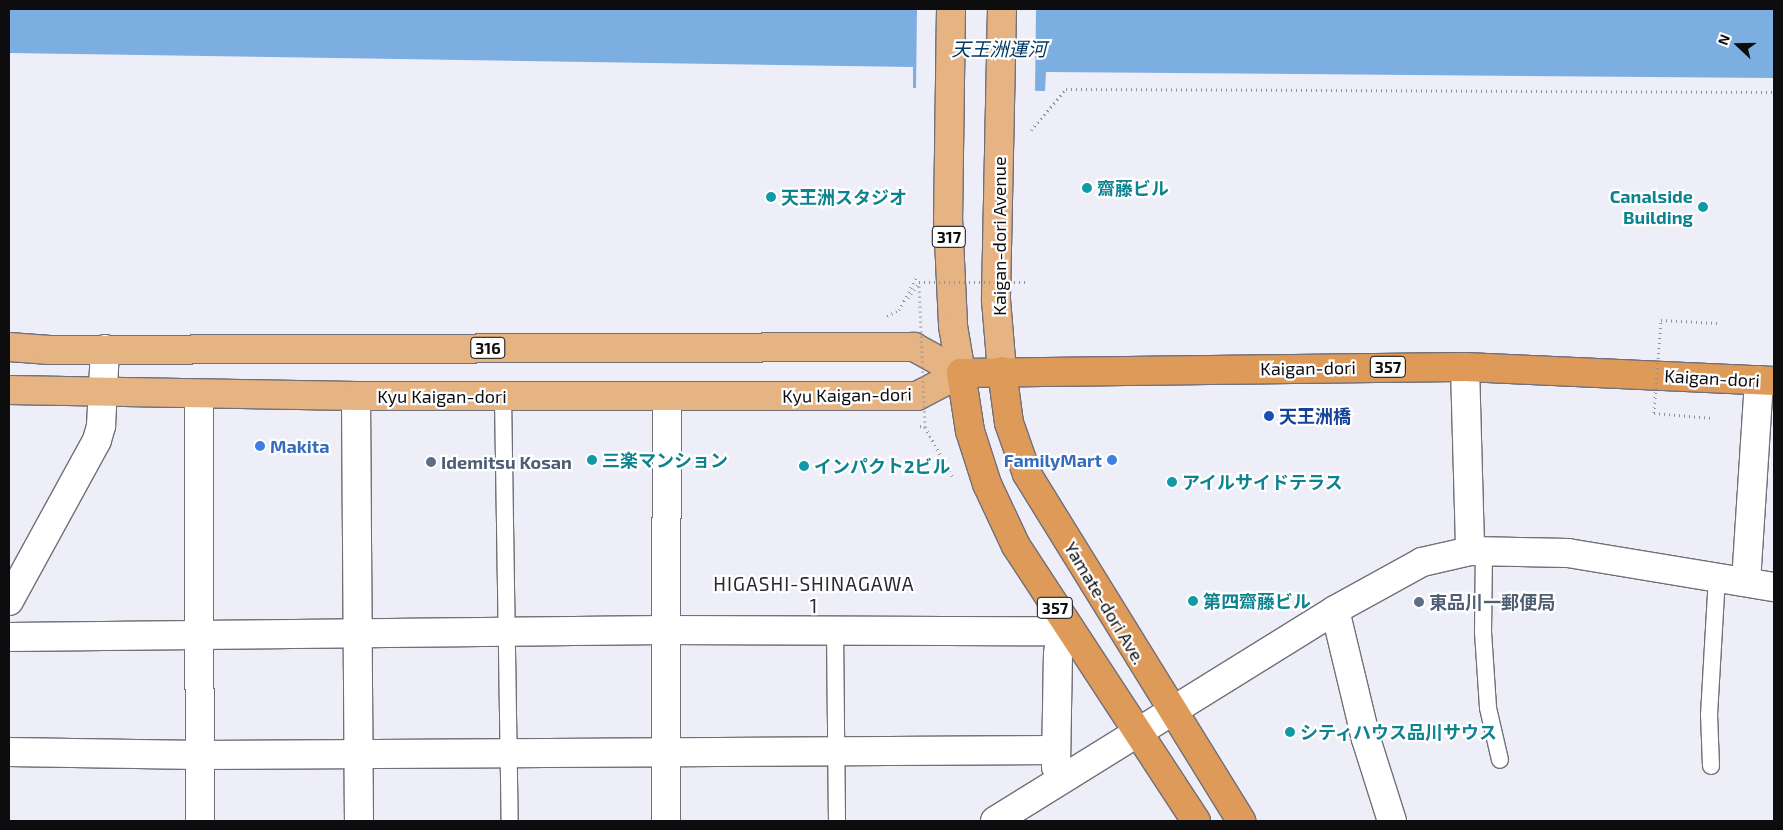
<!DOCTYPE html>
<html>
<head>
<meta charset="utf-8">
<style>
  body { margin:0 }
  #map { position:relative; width:1783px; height:830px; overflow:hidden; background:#eeeef8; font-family:"Exo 2","Noto Sans JP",sans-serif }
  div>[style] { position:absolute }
  .water>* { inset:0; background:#7daee2 }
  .pier>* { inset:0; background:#eeeef8 }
  .path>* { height:3px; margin-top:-1.5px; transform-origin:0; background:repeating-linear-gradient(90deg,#919198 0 1px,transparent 0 5px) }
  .roads { filter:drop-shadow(1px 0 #717079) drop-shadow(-1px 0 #717079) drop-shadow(0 1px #717079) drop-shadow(0 -1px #717079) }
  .service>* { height:16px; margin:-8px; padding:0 8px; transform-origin:8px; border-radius:8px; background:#fff }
  .minor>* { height:28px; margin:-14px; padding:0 14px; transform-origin:14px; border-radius:14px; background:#fff }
  .primary>* { height:28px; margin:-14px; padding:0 14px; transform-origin:14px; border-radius:14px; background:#e6b382 }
  .trunk>* { height:28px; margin:-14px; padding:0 14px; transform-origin:14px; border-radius:14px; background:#de9a58 }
  .path-bridge>* { height:3px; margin-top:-1.5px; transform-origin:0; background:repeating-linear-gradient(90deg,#919198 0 1px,transparent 0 5px) }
  .dots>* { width:14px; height:14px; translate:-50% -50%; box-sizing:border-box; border:2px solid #fff; border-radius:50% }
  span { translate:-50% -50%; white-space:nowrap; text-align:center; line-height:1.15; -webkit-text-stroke:4.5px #fff; paint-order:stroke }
  .shield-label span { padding:1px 4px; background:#fff; border:1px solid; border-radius:4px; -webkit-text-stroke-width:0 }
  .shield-label { font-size:16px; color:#0d0d10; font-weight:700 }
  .culture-label { font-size:18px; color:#0d838f; font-weight:700 }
  .left { translate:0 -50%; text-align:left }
  .right { translate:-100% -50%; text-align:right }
  .street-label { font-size:18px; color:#0d0d10 }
  .transit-label { font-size:18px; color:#164399; font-weight:700 }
  .shop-label { font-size:18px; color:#366cbe; font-weight:700 }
  .service-label { font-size:18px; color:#4e5e75; font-weight:700 }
  .water-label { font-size:19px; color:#003866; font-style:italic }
  .neighbourhood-label { font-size:19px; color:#2a2931; letter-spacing:1px }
  .frame { position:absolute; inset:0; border:10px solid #0d0d10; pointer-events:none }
  .north { position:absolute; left:1713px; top:20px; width:50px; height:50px; -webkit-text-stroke:4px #fff; paint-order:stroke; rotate:291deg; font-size:14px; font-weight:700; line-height:20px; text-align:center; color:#0d0d10 }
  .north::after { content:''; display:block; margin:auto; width:18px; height:22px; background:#0d0d10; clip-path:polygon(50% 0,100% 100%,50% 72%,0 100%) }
</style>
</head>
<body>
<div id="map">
  <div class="water">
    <i style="clip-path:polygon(9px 9px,1774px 9px,1774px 78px,1046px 72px,1045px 91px,913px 88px,913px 67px,9px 53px)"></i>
  </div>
  <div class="pier">
    <i style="clip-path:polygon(917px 9px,1036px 9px,1035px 93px,916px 90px)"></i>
  </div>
  <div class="path">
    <i style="left:1031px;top:130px;width:54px;rotate:-49.5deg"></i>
    <i style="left:1066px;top:89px;width:708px;rotate:0.24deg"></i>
    <i style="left:908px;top:298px;width:19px;rotate:-55deg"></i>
    <i style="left:887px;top:316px;width:13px;rotate:-27deg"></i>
    <i style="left:899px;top:310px;width:36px;rotate:-62deg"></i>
    <i style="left:1661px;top:320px;width:57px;rotate:3deg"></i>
    <i style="left:1654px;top:413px;width:58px;rotate:4.9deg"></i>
    <i style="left:920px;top:426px;width:5px;rotate:11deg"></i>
    <i style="left:925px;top:427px;width:56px;rotate:61.1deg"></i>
  </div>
  <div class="roads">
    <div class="service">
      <i style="left:503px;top:396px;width:425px;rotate:89.1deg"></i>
      <i style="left:1484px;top:551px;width:81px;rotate:90.7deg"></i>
      <i style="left:1483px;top:632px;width:76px;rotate:86.2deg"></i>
      <i style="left:1488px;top:708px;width:53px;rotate:77deg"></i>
      <i style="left:835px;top:630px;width:191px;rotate:89.4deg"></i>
      <i style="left:1711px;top:766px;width:51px;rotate:-92.2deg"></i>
      <i style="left:1709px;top:715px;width:137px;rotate:-86.7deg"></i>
    </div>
    <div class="minor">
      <i style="left:1465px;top:367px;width:184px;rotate:88.4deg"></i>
      <i style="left:199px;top:394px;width:427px;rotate:89.9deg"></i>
      <i style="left:356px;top:396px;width:425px;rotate:89.6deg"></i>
      <i style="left:1746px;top:582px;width:202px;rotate:-86.3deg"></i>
      <i style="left:9px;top:601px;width:183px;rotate:-61.3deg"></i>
      <i style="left:97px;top:440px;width:15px;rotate:-74deg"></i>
      <i style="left:101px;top:426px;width:77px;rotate:-87deg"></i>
      <i style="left:1335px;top:610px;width:133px;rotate:76.5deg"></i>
      <i style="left:1366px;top:739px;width:86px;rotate:72.4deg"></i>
      <i style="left:9px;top:637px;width:657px;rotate:-0.61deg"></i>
      <i style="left:666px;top:630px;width:381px;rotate:0.2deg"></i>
      <i style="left:1047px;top:631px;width:19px;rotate:-35deg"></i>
      <i style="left:9px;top:752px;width:191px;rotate:0.9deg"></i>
      <i style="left:200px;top:755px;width:855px;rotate:-0.34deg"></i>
      <i style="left:1056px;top:767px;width:113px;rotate:-89deg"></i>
      <i style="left:1058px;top:654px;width:34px;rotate:-82deg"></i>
      <i style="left:666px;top:821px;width:424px;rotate:-89.9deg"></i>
      <i style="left:995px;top:821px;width:400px;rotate:-31.8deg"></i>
      <i style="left:1335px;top:610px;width:99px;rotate:-28.9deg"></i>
      <i style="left:1422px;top:562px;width:49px;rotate:-12.9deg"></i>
      <i style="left:1470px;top:551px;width:98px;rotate:1.2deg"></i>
      <i style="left:1568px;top:553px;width:209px;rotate:9.4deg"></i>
    </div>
    <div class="primary">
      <i style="left:951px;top:9px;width:209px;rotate:90.8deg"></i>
      <i style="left:948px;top:218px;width:108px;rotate:87.3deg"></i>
      <i style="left:953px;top:326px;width:48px;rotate:80.3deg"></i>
      <i style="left:1002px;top:9px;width:291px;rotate:91.2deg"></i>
      <i style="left:996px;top:300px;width:71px;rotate:85.2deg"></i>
      <i style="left:9px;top:347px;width:41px;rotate:4.2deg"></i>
      <i style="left:50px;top:350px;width:864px;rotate:-0.2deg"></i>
      <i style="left:914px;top:347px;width:54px;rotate:29deg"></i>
      <i style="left:9px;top:390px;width:347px;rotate:1deg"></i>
      <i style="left:356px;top:396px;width:561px"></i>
      <i style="left:917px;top:396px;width:50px;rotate:-27.6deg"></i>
    </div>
    <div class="trunk">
      <i style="left:1002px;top:371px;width:52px;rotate:82.3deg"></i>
      <i style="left:1009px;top:423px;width:54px;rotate:70.6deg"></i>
      <i style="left:1027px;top:474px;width:408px;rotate:58.3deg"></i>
      <i style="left:1196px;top:821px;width:329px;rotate:-123.2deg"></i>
      <i style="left:1016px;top:546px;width:68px;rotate:-115.1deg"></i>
      <i style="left:987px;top:484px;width:56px;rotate:-107.8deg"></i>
      <i style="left:970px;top:431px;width:59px;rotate:-98.8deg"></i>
      <i style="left:961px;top:373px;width:504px;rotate:-0.68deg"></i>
      <i style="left:1465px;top:367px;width:309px;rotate:2.6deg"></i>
    </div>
  </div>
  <div class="path-bridge">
    <i style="left:1654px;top:413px;width:93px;rotate:-85.7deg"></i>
    <i style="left:925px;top:427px;width:145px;rotate:-92.4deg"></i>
    <i style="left:919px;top:282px;width:107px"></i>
  </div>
  <div class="dots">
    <i style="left:1087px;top:188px;background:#0f9aa8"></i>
    <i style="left:771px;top:197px;background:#0f9aa8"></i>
    <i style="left:1703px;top:207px;background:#0f9aa8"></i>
    <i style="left:1269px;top:416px;background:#1a4fb4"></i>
    <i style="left:260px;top:446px;background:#3f7fe0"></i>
    <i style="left:592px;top:460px;background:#0f9aa8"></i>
    <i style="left:1112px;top:460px;background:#3f7fe0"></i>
    <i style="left:431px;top:462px;background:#5c6f8a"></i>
    <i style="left:804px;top:466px;background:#0f9aa8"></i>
    <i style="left:1172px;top:482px;background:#0f9aa8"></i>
    <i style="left:1193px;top:601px;background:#0f9aa8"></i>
    <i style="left:1419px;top:602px;background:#5c6f8a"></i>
    <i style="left:1290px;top:732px;background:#0f9aa8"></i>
  </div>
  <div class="shield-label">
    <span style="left:949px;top:237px">317</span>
    <span style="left:488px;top:348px">316</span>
    <span style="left:1388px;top:367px">357</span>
    <span style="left:1055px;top:608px">357</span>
  </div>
  <div class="culture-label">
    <span class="left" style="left:1097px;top:188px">齋藤ビル</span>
    <span class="left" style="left:781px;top:197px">天王洲スタジオ</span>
    <span class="right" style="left:1693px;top:207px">Canalside<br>Building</span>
    <span class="left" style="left:602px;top:460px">三楽マンション</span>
    <span class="left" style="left:814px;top:466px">インパクト2ビル</span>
    <span class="left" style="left:1182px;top:482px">アイルサイドテラス</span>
    <span class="left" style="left:1203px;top:601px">第四齋藤ビル</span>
    <span class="left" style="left:1300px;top:732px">シティハウス品川サウス</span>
  </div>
  <div class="street-label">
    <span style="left:999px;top:236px;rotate:-90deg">Kaigan-dori Avenue</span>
    <span style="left:1308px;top:368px;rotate:-1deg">Kaigan-dori</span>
    <span style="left:1712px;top:378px;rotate:3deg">Kaigan-dori</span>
    <span style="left:847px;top:395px;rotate:-1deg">Kyu Kaigan-dori</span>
    <span style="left:442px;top:396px">Kyu Kaigan-dori</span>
    <span style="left:1105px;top:603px;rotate:59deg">Yamate-dori Ave.</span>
  </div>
  <div class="transit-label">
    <span class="left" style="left:1279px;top:416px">天王洲橋</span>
  </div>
  <div class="shop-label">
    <span class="left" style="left:270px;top:446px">Makita</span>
    <span class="right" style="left:1102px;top:460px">FamilyMart</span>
  </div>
  <div class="service-label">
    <span class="left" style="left:441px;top:462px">Idemitsu Kosan</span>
    <span class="left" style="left:1429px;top:602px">東品川一郵便局</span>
  </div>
  <div class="water-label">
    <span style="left:999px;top:49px">天王洲運河</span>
  </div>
  <div class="neighbourhood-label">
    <span style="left:814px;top:595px">HIGASHI-SHINAGAWA<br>1</span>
  </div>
  <div class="frame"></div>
  <div class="north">N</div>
</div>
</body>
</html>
